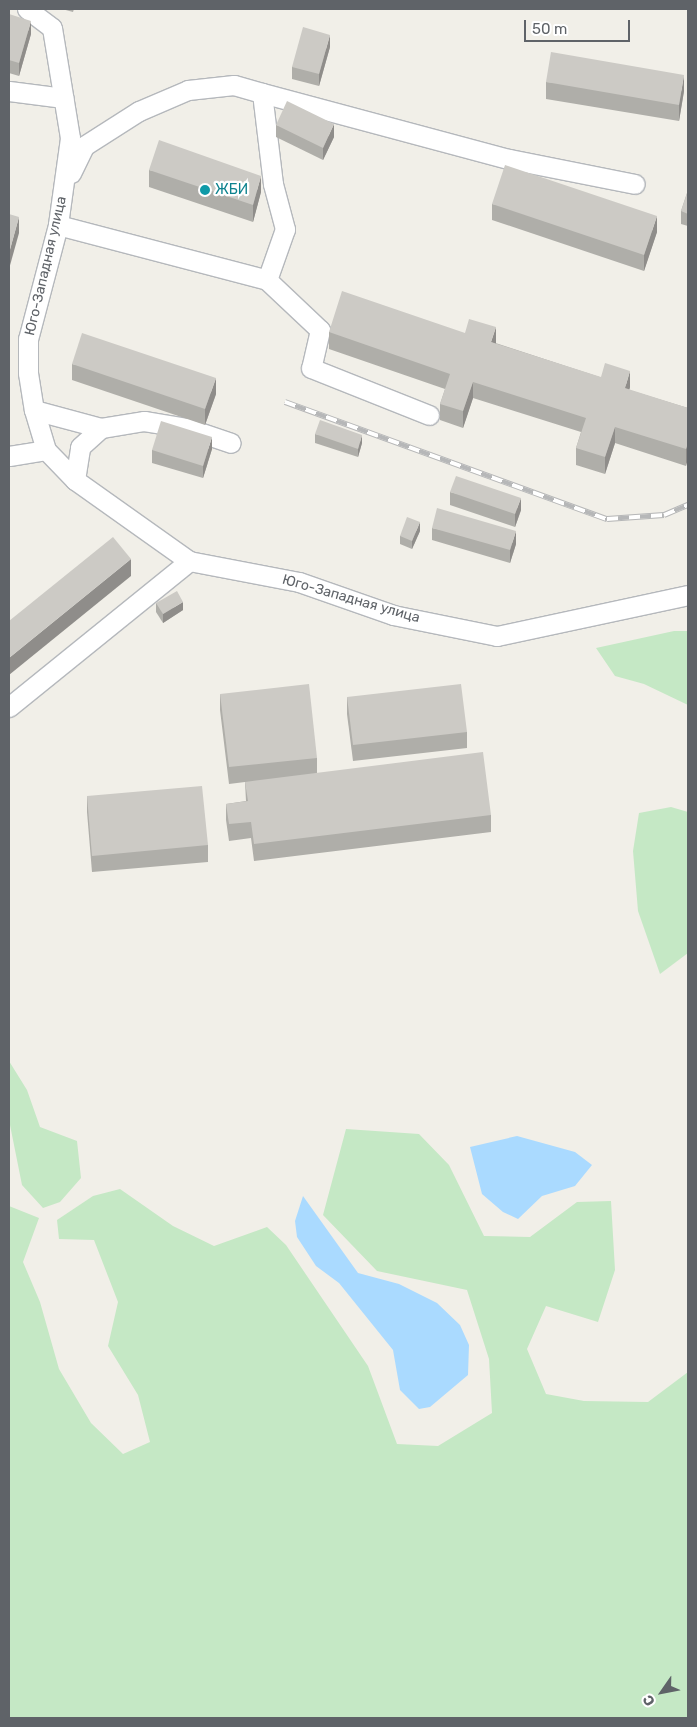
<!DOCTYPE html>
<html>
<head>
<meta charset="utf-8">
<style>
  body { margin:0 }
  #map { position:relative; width:697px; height:1727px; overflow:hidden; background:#f1efe8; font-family:Rubik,sans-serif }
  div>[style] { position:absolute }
  .green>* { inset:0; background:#c5e8c5 }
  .water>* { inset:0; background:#aadaff }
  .roads { filter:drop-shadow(1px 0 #b5b8bc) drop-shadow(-1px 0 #b5b8bc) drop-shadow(0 1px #b5b8bc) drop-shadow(0 -1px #b5b8bc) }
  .minor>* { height:19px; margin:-9.5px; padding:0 9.5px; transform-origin:9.5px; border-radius:9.5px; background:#fff }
  .rail>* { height:5.5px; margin-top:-2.75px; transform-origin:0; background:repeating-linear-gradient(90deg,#fff 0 11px,#b6b7b8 0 22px); box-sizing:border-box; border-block:1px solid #b6b7b8 }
  .wall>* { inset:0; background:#afaea9 }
  .shaded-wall>* { inset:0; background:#8f8d8a }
  .building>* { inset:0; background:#cccac5 }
  .dots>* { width:14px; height:14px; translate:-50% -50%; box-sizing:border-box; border:2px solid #fff; border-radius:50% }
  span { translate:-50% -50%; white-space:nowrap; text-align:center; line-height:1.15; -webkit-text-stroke:4.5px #fff; paint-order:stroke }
  .culture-label { font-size:14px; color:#0d838f }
  .left { translate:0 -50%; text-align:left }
  .street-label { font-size:14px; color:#5f6368 }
  .frame { position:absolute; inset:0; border:10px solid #5f6368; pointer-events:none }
  .north { position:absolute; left:637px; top:1667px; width:50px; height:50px; -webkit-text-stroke:4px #fff; paint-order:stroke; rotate:237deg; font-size:14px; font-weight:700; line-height:20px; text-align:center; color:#5f6368 }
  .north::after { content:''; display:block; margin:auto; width:18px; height:22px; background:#5f6368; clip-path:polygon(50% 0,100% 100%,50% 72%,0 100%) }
  .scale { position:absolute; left:524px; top:20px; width:106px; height:22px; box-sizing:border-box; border:2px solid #5f6368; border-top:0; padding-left:6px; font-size:15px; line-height:18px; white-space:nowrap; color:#5f6368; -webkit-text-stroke:4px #fff; paint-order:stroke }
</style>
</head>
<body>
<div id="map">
  <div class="green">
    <i style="clip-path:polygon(674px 631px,688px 631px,688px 705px,644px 684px,615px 676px,596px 648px)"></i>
    <i style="clip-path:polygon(671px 807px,688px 812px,688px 953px,660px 974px,638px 911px,633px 851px,639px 813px)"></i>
    <i style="clip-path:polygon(9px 1061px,27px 1090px,40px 1127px,77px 1141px,81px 1178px,60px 1202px,43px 1208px,22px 1185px,9px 1120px)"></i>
    <i style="clip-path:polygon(346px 1129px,419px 1134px,449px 1165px,484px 1236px,530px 1237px,577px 1202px,611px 1201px,615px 1270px,598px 1322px,546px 1306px,527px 1349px,546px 1394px,584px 1401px,648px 1402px,688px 1372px,688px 1718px,9px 1718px,9px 1206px,39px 1218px,23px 1262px,40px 1302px,59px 1369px,91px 1423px,123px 1454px,150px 1442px,138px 1395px,108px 1346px,118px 1302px,94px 1240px,59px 1239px,57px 1220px,93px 1196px,120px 1189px,173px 1226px,214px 1246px,267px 1227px,286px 1245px,368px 1366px,397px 1444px,438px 1446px,492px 1413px,489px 1359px,467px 1290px,377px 1271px,323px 1215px)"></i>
  </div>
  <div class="water">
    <i style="clip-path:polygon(517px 1136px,575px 1152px,592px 1165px,575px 1186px,542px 1196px,518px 1219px,503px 1212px,482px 1194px,470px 1147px)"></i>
    <i style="clip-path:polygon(303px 1196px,358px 1273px,399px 1284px,437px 1303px,460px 1325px,469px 1345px,468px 1375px,430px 1407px,419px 1409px,400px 1390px,393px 1350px,339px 1283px,316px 1266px,297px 1237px,295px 1221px)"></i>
  </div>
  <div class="roads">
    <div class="minor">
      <i style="left:27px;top:9px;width:31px;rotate:37deg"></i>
      <i style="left:52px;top:28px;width:111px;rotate:80.7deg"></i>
      <i style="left:70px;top:138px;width:88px;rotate:97.9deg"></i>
      <i style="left:58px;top:225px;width:118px;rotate:104.7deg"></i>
      <i style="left:28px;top:339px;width:34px;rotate:90deg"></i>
      <i style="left:28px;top:373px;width:37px;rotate:81deg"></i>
      <i style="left:34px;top:410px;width:42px;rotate:73.3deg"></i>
      <i style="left:46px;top:450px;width:42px;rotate:46deg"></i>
      <i style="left:75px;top:480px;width:140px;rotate:35.4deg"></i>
      <i style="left:9px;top:91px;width:55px;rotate:7.3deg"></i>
      <i style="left:262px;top:93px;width:256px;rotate:15deg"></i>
      <i style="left:509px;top:159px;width:128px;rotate:11.2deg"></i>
      <i style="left:71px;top:173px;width:30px;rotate:-64deg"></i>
      <i style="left:84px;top:146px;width:65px;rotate:-32.5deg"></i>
      <i style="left:139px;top:111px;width:53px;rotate:-23.2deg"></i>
      <i style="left:188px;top:90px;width:46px;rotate:-6.2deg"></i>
      <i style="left:234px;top:85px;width:29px;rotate:16deg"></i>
      <i style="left:262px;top:93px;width:92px;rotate:83.1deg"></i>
      <i style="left:273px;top:184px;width:47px;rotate:75.1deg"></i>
      <i style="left:285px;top:229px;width:54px;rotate:109.4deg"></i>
      <i style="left:58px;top:225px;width:216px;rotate:14.7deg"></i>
      <i style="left:267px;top:280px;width:73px;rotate:43.3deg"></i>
      <i style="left:320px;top:330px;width:39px;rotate:103deg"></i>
      <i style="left:311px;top:368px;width:127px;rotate:21.7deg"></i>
      <i style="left:34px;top:410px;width:69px;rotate:15deg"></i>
      <i style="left:9px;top:456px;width:37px;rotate:-9deg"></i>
      <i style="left:75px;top:480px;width:33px;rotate:-81deg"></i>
      <i style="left:80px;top:447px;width:28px;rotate:-42deg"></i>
      <i style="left:101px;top:428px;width:44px;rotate:-9.2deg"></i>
      <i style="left:144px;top:421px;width:44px;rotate:9.2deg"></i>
      <i style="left:187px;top:428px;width:46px;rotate:18.8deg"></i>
      <i style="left:9px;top:707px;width:232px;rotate:-39deg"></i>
      <i style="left:189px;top:561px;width:112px;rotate:10.8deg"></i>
      <i style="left:299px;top:582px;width:100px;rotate:19.3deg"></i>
      <i style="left:393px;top:615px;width:106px;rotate:11.4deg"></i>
      <i style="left:497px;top:636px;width:195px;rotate:-12.1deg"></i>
    </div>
  </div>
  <div class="rail">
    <i style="left:285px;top:402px;width:343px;rotate:20deg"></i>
    <i style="left:607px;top:519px;width:57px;rotate:-4deg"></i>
    <i style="left:664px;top:515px;width:26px;rotate:-23deg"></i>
  </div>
  <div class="wall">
    <i style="clip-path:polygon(62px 9px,74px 9px,73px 12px)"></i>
    <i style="clip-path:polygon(9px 14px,31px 34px,19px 76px,9px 73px)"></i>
    <i style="clip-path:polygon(330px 47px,319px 86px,292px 79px,292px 67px)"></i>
    <i style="clip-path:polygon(546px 82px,684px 91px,679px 121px,546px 99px)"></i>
    <i style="clip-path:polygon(276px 125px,334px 137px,323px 160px,276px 137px)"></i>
    <i style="clip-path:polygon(149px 170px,261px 192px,253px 222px,149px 187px)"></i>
    <i style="clip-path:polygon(688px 190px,688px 226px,681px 224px,681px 211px)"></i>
    <i style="clip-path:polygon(492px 204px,657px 232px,644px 271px,492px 220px)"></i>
    <i style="clip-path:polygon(329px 332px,465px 333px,630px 387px,629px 390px,688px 408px,686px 466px,615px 443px,605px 474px,576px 465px,576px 448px,581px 432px,473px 398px,463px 428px,440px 420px,440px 404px,445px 389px,329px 349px)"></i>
    <i style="clip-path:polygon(72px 364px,216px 394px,205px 425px,72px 380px)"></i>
    <i style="clip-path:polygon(315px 434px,362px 443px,358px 457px,315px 443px)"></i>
    <i style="clip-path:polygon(212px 449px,203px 478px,152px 463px,152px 450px)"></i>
    <i style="clip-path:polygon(450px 492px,521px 510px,515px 527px,450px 505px)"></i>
    <i style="clip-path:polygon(432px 528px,516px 544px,510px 563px,432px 540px)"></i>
    <i style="clip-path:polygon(420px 531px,412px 549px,400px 544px,400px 536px)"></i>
    <i style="clip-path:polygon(156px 603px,183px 610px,163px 623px,156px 612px)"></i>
    <i style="clip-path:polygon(220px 694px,317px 758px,317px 773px,491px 815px,491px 832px,254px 861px,251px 838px,229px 841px,226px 820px,226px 804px,246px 801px,245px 782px,229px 784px,220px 710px)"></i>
    <i style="clip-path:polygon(347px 697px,467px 732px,467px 748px,353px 761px,347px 714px)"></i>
    <i style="clip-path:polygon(87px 796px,208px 845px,208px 862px,92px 872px,87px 812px)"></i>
  </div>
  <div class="shaded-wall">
    <i style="clip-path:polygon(31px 21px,31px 34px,19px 76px,19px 63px)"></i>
    <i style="clip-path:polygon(330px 35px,330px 47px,319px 86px,319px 74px)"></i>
    <i style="clip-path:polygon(684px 75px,684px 91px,679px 121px,679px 105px)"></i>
    <i style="clip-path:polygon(334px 124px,334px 137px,323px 160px,323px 148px)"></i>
    <i style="clip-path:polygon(261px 176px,261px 192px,253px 222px,253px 205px)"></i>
    <i style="clip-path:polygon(657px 216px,657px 232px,644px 271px,644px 255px)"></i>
    <i style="clip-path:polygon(19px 217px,19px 233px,9px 269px,9px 253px)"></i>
    <i style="clip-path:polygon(496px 327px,496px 344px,491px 342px)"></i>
    <i style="clip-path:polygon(630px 371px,630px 387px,625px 405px,625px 388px)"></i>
    <i style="clip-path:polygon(216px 378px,216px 394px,205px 425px,205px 409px)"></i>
    <i style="clip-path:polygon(473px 382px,473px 398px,463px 428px,463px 411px)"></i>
    <i style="clip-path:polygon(615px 427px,615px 443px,605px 474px,605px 457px)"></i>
    <i style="clip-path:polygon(362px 435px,362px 443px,358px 457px,358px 449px)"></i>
    <i style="clip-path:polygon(212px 437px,212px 449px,203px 478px,203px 466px)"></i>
    <i style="clip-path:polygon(688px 442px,688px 459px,686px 466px,686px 449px)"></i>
    <i style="clip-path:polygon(521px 498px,521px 510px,515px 527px,515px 514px)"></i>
    <i style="clip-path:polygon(420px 522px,420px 531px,412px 549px,412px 541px)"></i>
    <i style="clip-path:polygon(516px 531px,516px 544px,510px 563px,510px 550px)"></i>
    <i style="clip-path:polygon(131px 559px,131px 576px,9px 675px,9px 658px)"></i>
    <i style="clip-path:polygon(183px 602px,183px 610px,163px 623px,163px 614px)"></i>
  </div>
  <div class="building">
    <i style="clip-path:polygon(9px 14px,31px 21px,19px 63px,9px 60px)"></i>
    <i style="clip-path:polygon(303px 27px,330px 35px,319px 74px,292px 67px)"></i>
    <i style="clip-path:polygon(551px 52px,684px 75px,679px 105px,546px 82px)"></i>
    <i style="clip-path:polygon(287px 101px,334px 124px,323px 148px,276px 125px)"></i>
    <i style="clip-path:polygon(159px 140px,261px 176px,253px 205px,149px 170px)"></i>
    <i style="clip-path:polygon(505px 165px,657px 216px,644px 255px,492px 204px)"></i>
    <i style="clip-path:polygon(688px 190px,688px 214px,681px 211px)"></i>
    <i style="clip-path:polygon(9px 214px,19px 217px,9px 253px)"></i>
    <i style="clip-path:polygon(342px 291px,465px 333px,469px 319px,496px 327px,491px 342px,601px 377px,605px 363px,630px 371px,625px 388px,688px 408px,688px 442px,686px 449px,615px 427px,605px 457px,576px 448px,586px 418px,473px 382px,463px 411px,440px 404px,450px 374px,329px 332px)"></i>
    <i style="clip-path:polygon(82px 333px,216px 378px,205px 409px,72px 364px)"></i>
    <i style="clip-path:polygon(320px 420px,362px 435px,358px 449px,315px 434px)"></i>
    <i style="clip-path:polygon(161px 421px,212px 437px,203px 466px,152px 450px)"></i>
    <i style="clip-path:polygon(456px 476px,521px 498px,515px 514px,450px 492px)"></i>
    <i style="clip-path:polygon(437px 508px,516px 531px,510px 550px,432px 528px)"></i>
    <i style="clip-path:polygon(407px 517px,420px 522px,412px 541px,400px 536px)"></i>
    <i style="clip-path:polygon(113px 537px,131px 559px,9px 658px,9px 621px)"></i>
    <i style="clip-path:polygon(177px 591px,183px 602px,163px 614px,156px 603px)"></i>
    <i style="clip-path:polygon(309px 684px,317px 758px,229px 767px,220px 694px)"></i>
    <i style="clip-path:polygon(461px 684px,467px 732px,353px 745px,347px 697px)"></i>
    <i style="clip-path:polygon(483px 752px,491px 815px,254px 844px,251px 822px,229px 824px,226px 804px,248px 801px,245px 782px)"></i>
    <i style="clip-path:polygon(202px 786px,208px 845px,92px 856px,87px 796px)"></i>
  </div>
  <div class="dots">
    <i style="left:205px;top:190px;background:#0f9aa8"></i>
  </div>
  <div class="culture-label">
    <span class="left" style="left:215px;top:190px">ЖБИ</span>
  </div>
  <div class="street-label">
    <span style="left:46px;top:266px;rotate:-77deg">Юго-Западная улица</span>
    <span style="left:351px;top:599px;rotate:16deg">Юго-Западная улица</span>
  </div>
  <div class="frame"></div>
  <div class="north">С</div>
  <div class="scale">50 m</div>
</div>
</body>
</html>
